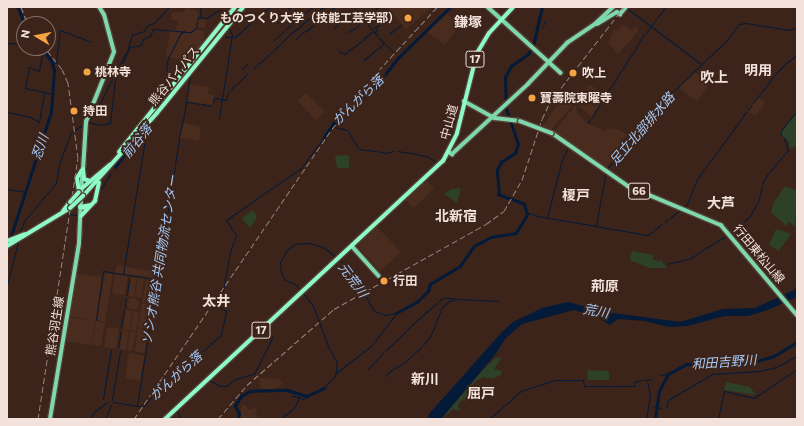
<!DOCTYPE html>
<html>
<head>
<meta charset="utf-8">
<style>
  body { margin:0 }
  #map { position:relative; width:804px; height:426px; overflow:hidden; background:#3c241a; font-family:Commissioner,"Noto Sans JP",sans-serif }
  div>[style] { position:absolute }
  .built>* { inset:0; background:#4a2c1e }
  .round { border-radius:50% }
  .green>* { inset:0; background:#2c4127 }
  .water>* { inset:0; background:#031a38 }
  .stream>* { height:1px; margin:-0.5px; padding:0 0.5px; transform-origin:0.5px; border-radius:0.5px; background:#031a38 }
  .river>* { height:2.5px; margin:-1.25px; padding:0 1.25px; transform-origin:1.25px; border-radius:1.25px; background:#031a38 }
  .roads { filter:drop-shadow(1px 0 #553f35) drop-shadow(-1px 0 #553f35) drop-shadow(0 1px #553f35) drop-shadow(0 -1px #553f35) }
  .major>* { height:3.5px; margin:-1.75px; padding:0 1.75px; transform-origin:1.75px; border-radius:1.75px; background:#7ed8ad }
  .highway>* { height:4px; margin:-2px; padding:0 2px; transform-origin:2px; border-radius:2px; background:#8dfac7 }
  .rail>* { height:1px; margin-top:-0.5px; transform-origin:0; background:repeating-linear-gradient(90deg,#98847c 0 6px,transparent 0 9px) }
  .bridges { filter:drop-shadow(1px 0 #553f35) drop-shadow(-1px 0 #553f35) drop-shadow(0 1px #553f35) drop-shadow(0 -1px #553f35) }
  .major-bridge>* { height:3.5px; margin:-1.75px; padding:0 1.75px; transform-origin:1.75px; border-radius:1.75px; background:#7ed8ad }
  .highway-bridge>* { height:4px; margin:-2px; padding:0 2px; transform-origin:2px; border-radius:2px; background:#8dfac7 }
  .dots>* { width:11px; height:11px; translate:-50% -50%; box-sizing:border-box; border:2px solid #3c241a; border-radius:50% }
  span { translate:-50% -50%; white-space:nowrap; text-align:center; line-height:1.15; -webkit-text-stroke:4px #3c241a; paint-order:stroke }
  .shield-label span { padding:1px 3px; background:#3c241a; border:1px solid; border-radius:3px; -webkit-text-stroke-width:0 }
  .shield-label { font-size:11px; color:#f2e2db; font-weight:700 }
  .poi-label { font-size:12px; color:#f2e2db; font-weight:700 }
  .right { translate:-100% -50%; text-align:right }
  .left { translate:0 -50%; text-align:left }
  .street-label { font-size:12px; color:#f2e2db }
  .water-label { font-size:13px; color:#a6caf8; font-style:italic }
  .quarter-label { font-size:14px; color:#f2e2db; font-weight:700 }
  .frame { position:absolute; inset:0; border:8px solid #f2e2db; pointer-events:none }
  .north { position:absolute; left:16px; top:16px; width:40px; height:40px; box-sizing:border-box; background:#3c241a; border:1px solid #857067; border-radius:50%; rotate:280deg; font-size:11px; font-weight:700; line-height:16px; text-align:center; color:#f2e2db }
  .north::after { content:''; display:block; margin:auto; width:14px; height:18px; background:#f5a345; clip-path:polygon(50% 0,100% 100%,50% 72%,0 100%) }
</style>
</head>
<body>
<div id="map">
  <div class="built">
    <i style="clip-path:polygon(186px 7px,199px 12px,198px 19px,206px 20px,205px 28px,198px 27px,198px 30px,205px 31px,202px 44px,198px 50px,194px 49px,189px 61px,166px 57px,170px 30px,176px 30px,178px 21px,171px 19px,172px 13px,184px 12px)"></i>
    <i style="clip-path:polygon(388px 7px,432px 7px,406px 29px)"></i>
    <i style="clip-path:polygon(447px 14px,461px 23px,445px 45px,427px 32px)"></i>
    <i style="clip-path:polygon(622px 24px,632px 31px,636px 27px,639px 30px,618px 54px,608px 43px,614px 29px,618px 31px)"></i>
    <i style="clip-path:polygon(695px 72px,710px 83px,697px 101px,679px 88px)"></i>
    <i style="clip-path:polygon(190px 84px,209px 87px,208px 94px,214px 95px,212px 105px,187px 101px)"></i>
    <i style="clip-path:polygon(589px 84px,606px 96px,592px 117px,579px 106px)"></i>
    <i style="clip-path:polygon(306px 93px,325px 112px,316px 120px,298px 101px)"></i>
    <i style="clip-path:polygon(566px 93px,575px 103px,551px 130px,543px 126px)"></i>
    <i style="clip-path:polygon(758px 97px,765px 103px,755px 116px,748px 111px)"></i>
    <i style="clip-path:polygon(576px 104px,577px 113px,587px 123px,605px 131px,607px 128px,620px 130px,627px 136px,623px 140px,626px 143px,605px 169px,554px 132px)"></i>
    <i style="clip-path:polygon(183px 123px,201px 127px,199px 141px,180px 138px)"></i>
    <i style="clip-path:polygon(428px 181px,434px 189px,413px 208px,405px 199px,423px 182px,425px 184px)"></i>
    <i style="clip-path:polygon(376px 226px,401px 252px,380px 271px,356px 244px)"></i>
    <i style="clip-path:polygon(117px 265px,156px 272px,155px 280px,114px 273px)"></i>
    <i style="clip-path:polygon(75px 273px,102px 277px,96px 321px,68px 316px)"></i>
    <i style="clip-path:polygon(105px 273px,113px 274px,105px 322px,97px 320px)"></i>
    <i style="clip-path:polygon(115px 275px,121px 275px,118px 294px,112px 293px)"></i>
    <i style="clip-path:polygon(121px 275px,128px 277px,124px 295px,118px 294px)"></i>
    <i style="clip-path:polygon(131px 277px,137px 278px,134px 297px,128px 296px)"></i>
    <i style="clip-path:polygon(138px 278px,144px 279px,141px 298px,135px 297px)"></i>
    <i style="clip-path:polygon(146px 280px,155px 281px,151px 303px,142px 302px)"></i>
    <i class="round" style="left:127px;top:298px;width:12px;height:12px"></i>
    <i style="clip-path:polygon(142px 303px,152px 305px,147px 329px,138px 327px)"></i>
    <i style="clip-path:polygon(126px 310px,132px 311px,129px 330px,123px 329px)"></i>
    <i style="clip-path:polygon(133px 311px,139px 312px,136px 331px,130px 330px)"></i>
    <i style="clip-path:polygon(68px 317px,95px 321px,91px 345px,65px 341px)"></i>
    <i style="clip-path:polygon(96px 321px,105px 323px,101px 346px,92px 345px)"></i>
    <i style="clip-path:polygon(107px 327px,119px 329px,116px 349px,104px 347px)"></i>
    <i style="clip-path:polygon(138px 328px,148px 330px,144px 353px,135px 351px)"></i>
    <i style="clip-path:polygon(122px 330px,129px 331px,126px 350px,120px 349px)"></i>
    <i style="clip-path:polygon(130px 331px,136px 332px,132px 351px,127px 350px)"></i>
    <i style="clip-path:polygon(129px 353px,144px 356px,140px 381px,125px 378px)"></i>
    <i style="clip-path:polygon(258px 378px,278px 379px,283px 384px,272px 390px,261px 388px)"></i>
    <i style="clip-path:polygon(242px 405px,246px 406px,249px 410px,255px 407px,258px 419px,239px 419px)"></i>
  </div>
  <div class="green">
    <i style="clip-path:polygon(797px 110px,797px 146px,790px 149px,789px 142px,780px 134px)"></i>
    <i style="clip-path:polygon(349px 155px,349px 168px,337px 168px,335px 156px)"></i>
    <i style="clip-path:polygon(785px 186px,797px 191px,795px 227px,789px 222px,786px 226px,771px 212px,774px 202px)"></i>
    <i style="clip-path:polygon(461px 188px,457px 203px,444px 194px,452px 189px)"></i>
    <i style="clip-path:polygon(253px 210px,257px 217px,250px 228px,242px 218px)"></i>
    <i style="clip-path:polygon(776px 229px,791px 234px,779px 251px,769px 245px)"></i>
    <i style="clip-path:polygon(761px 248px,772px 260px,761px 269px,752px 257px)"></i>
    <i style="clip-path:polygon(632px 251px,654px 255px,652px 259px,659px 262px,662px 257px,661px 260px,667px 268px,649px 268px,630px 260px)"></i>
    <i style="clip-path:polygon(502px 357px,494px 369px,501px 371px,501px 375px,492px 379px,483px 377px,476px 381px,468px 391px,473px 394px,473px 398px,468px 397px,465px 399px,467px 403px,463px 399px,458px 405px,460px 411px,453px 409px,441px 419px,482px 371px,495px 358px)"></i>
    <i style="clip-path:polygon(587px 370px,609px 371px,609px 380px,588px 380px)"></i>
    <i style="clip-path:polygon(726px 382px,750px 387px,756px 395px,724px 390px)"></i>
  </div>
  <div class="water">
    <i style="clip-path:polygon(797px 285px,797px 297px,768px 310px,748px 316px,725px 316px,687px 326px,668px 327px,645px 321px,618px 319px,610px 325px,599px 318px,574px 310px,522px 324px,506px 338px,494px 356px,441px 419px,428px 419px,429px 414px,502px 332px,513px 322px,542px 308px,568px 302px,606px 312px,680px 322px,723px 309px,755px 308px,794px 290px)"></i>
  </div>
  <div class="stream">
    <i style="left:7px;top:7px;width:1px"></i>
    <i style="left:355px;top:8px;width:1px;rotate:-45deg"></i>
    <i style="left:288px;top:9px;width:4px;rotate:-34deg"></i>
    <i style="left:321px;top:9px;width:4px;rotate:-34deg"></i>
    <i style="left:628px;top:9px;width:91px;rotate:37deg"></i>
    <i style="left:326px;top:14px;width:11px;rotate:-38deg"></i>
    <i style="left:347px;top:15px;width:9px;rotate:-41deg"></i>
    <i style="left:200px;top:16px;width:9px;rotate:-84deg"></i>
    <i style="left:657px;top:18px;width:14px;rotate:-54deg"></i>
    <i style="left:363px;top:19px;width:19px;rotate:-39deg"></i>
    <i style="left:538px;top:19px;width:9px;rotate:-72deg"></i>
    <i style="left:297px;top:20px;width:20px;rotate:-41deg"></i>
    <i style="left:365px;top:21px;width:6px;rotate:-59deg"></i>
    <i style="left:277px;top:23px;width:3px;rotate:-45deg"></i>
    <i style="left:279px;top:21px;width:3px;rotate:-135deg"></i>
    <i style="left:277px;top:19px;width:14px;rotate:-39deg"></i>
    <i style="left:544px;top:24px;width:2px;rotate:-90deg"></i>
    <i style="left:301px;top:25px;width:26px;rotate:-39deg"></i>
    <i style="left:369px;top:26px;width:13px;rotate:48deg"></i>
    <i style="left:542px;top:27px;width:1px;rotate:-45deg"></i>
    <i style="left:334px;top:28px;width:17px;rotate:-45deg"></i>
    <i style="left:285px;top:30px;width:15px;rotate:-42deg"></i>
    <i style="left:536px;top:30px;width:10px;rotate:-79deg"></i>
    <i style="left:306px;top:31px;width:25px;rotate:-40deg"></i>
    <i style="left:348px;top:32px;width:9px;rotate:-27deg"></i>
    <i style="left:356px;top:28px;width:11px;rotate:-52deg"></i>
    <i style="left:363px;top:19px;width:8px;rotate:50deg"></i>
    <i style="left:374px;top:33px;width:4px;rotate:-45deg"></i>
    <i style="left:377px;top:30px;width:3px;rotate:-135deg"></i>
    <i style="left:375px;top:28px;width:22px;rotate:-39deg"></i>
    <i style="left:646px;top:33px;width:17px;rotate:-54deg"></i>
    <i style="left:290px;top:34px;width:14px;rotate:-36deg"></i>
    <i style="left:389px;top:34px;width:15px;rotate:-37deg"></i>
    <i style="left:225px;top:37px;width:10px"></i>
    <i style="left:235px;top:37px;width:45px;rotate:-41.4deg"></i>
    <i style="left:378px;top:37px;width:11px;rotate:45deg"></i>
    <i style="left:364px;top:38px;width:10px;rotate:-37deg"></i>
    <i style="left:296px;top:39px;width:12px;rotate:-42deg"></i>
    <i style="left:274px;top:40px;width:13px;rotate:-42deg"></i>
    <i style="left:7px;top:43px;width:17px;rotate:3deg"></i>
    <i style="left:279px;top:45px;width:14px;rotate:-45deg"></i>
    <i style="left:386px;top:45px;width:8px;rotate:45deg"></i>
    <i style="left:354px;top:47px;width:13px;rotate:-39deg"></i>
    <i style="left:636px;top:47px;width:15px;rotate:-58deg"></i>
    <i style="left:43px;top:50px;width:21px;rotate:101deg"></i>
    <i style="left:39px;top:71px;width:11px;rotate:-158deg"></i>
    <i style="left:29px;top:67px;width:21px;rotate:101deg"></i>
    <i style="left:25px;top:88px;width:29px;rotate:12deg"></i>
    <i style="left:127px;top:51px;width:17px;rotate:-73deg"></i>
    <i style="left:132px;top:35px;width:13px;rotate:-18deg"></i>
    <i style="left:144px;top:31px;width:5px;rotate:-68deg"></i>
    <i style="left:146px;top:26px;width:9px;rotate:-21deg"></i>
    <i style="left:154px;top:23px;width:22px;rotate:-47deg"></i>
    <i style="left:339px;top:51px;width:7px;rotate:27deg"></i>
    <i style="left:345px;top:54px;width:11px;rotate:-41deg"></i>
    <i style="left:364px;top:60px;width:25px;rotate:-40deg"></i>
    <i style="left:627px;top:61px;width:16px;rotate:-55deg"></i>
    <i style="left:260px;top:63px;width:25px;rotate:-43deg"></i>
    <i style="left:786px;top:63px;width:14px;rotate:-36deg"></i>
    <i style="left:53px;top:64px;width:4px;rotate:-34deg"></i>
    <i style="left:56px;top:62px;width:32px;rotate:-83deg"></i>
    <i style="left:60px;top:30px;width:33px;rotate:21deg"></i>
    <i style="left:254px;top:68px;width:7px;rotate:-45deg"></i>
    <i style="left:242px;top:69px;width:7px;rotate:-45deg"></i>
    <i style="left:617px;top:77px;width:18px;rotate:-56deg"></i>
    <i style="left:770px;top:80px;width:22px;rotate:-47deg"></i>
    <i style="left:236px;top:85px;width:17px;rotate:-45deg"></i>
    <i style="left:229px;top:91px;width:8px;rotate:-45deg"></i>
    <i style="left:607px;top:93px;width:18px;rotate:-56deg"></i>
    <i style="left:215px;top:98px;width:11px;rotate:10deg"></i>
    <i style="left:226px;top:100px;width:8px;rotate:-76deg"></i>
    <i style="left:186px;top:101px;width:25px;rotate:-81deg"></i>
    <i style="left:155px;top:102px;width:14px;rotate:-73deg"></i>
    <i style="left:159px;top:89px;width:13px;rotate:-48deg"></i>
    <i style="left:168px;top:79px;width:11px;rotate:-100deg"></i>
    <i style="left:166px;top:68px;width:10px;rotate:-79deg"></i>
    <i style="left:168px;top:58px;width:27px;rotate:-63deg"></i>
    <i style="left:180px;top:34px;width:5px;rotate:-37deg"></i>
    <i style="left:187px;top:102px;width:12px;rotate:9deg"></i>
    <i style="left:213px;top:103px;width:5px;rotate:-79deg"></i>
    <i style="left:753px;top:103px;width:28px;rotate:-52deg"></i>
    <i style="left:201px;top:104px;width:11px;rotate:10deg"></i>
    <i style="left:99px;top:105px;width:59px;rotate:-63deg"></i>
    <i style="left:748px;top:110px;width:6px;rotate:-51deg"></i>
    <i style="left:796px;top:111px;width:1px;rotate:-45deg"></i>
    <i style="left:7px;top:112px;width:24px;rotate:12deg"></i>
    <i style="left:30px;top:117px;width:10px;rotate:29deg"></i>
    <i style="left:39px;top:122px;width:29px;rotate:-80deg"></i>
    <i style="left:184px;top:115px;width:13px;rotate:-81deg"></i>
    <i style="left:219px;top:118px;width:84px;rotate:-81.1deg"></i>
    <i style="left:232px;top:35px;width:8px;rotate:-113deg"></i>
    <i style="left:591px;top:118px;width:27px;rotate:-57deg"></i>
    <i style="left:89px;top:121px;width:17px;rotate:-59deg"></i>
    <i style="left:88px;top:122px;width:11px;rotate:15deg"></i>
    <i style="left:99px;top:125px;width:11px;rotate:-10deg"></i>
    <i style="left:110px;top:123px;width:43px;rotate:-83.4deg"></i>
    <i style="left:115px;top:80px;width:36px;rotate:-66deg"></i>
    <i style="left:130px;top:47px;width:11px;rotate:-10deg"></i>
    <i style="left:141px;top:45px;width:6px;rotate:-72deg"></i>
    <i style="left:143px;top:39px;width:8px;rotate:-23deg"></i>
    <i style="left:150px;top:36px;width:8px;rotate:-67deg"></i>
    <i style="left:153px;top:29px;width:38px;rotate:5deg"></i>
    <i style="left:191px;top:32px;width:6px;rotate:-39deg"></i>
    <i style="left:196px;top:28px;width:11px;rotate:-80deg"></i>
    <i style="left:198px;top:17px;width:9px;rotate:6deg"></i>
    <i style="left:207px;top:18px;width:12px;rotate:-35deg"></i>
    <i style="left:217px;top:11px;width:8px;rotate:-7deg"></i>
    <i style="left:788px;top:122px;width:13px;rotate:-51deg"></i>
    <i style="left:588px;top:123px;width:4px;rotate:-63deg"></i>
    <i style="left:335px;top:127px;width:12px;rotate:14deg"></i>
    <i style="left:348px;top:131px;width:20px;rotate:60deg"></i>
    <i style="left:781px;top:131px;width:10px;rotate:-53deg"></i>
    <i style="left:780px;top:132px;width:4px;rotate:63deg"></i>
    <i style="left:179px;top:137px;width:22px;rotate:-77deg"></i>
    <i style="left:725px;top:141px;width:36px;rotate:-54deg"></i>
    <i style="left:359px;top:149px;width:16px;rotate:7deg"></i>
    <i style="left:377px;top:151px;width:9px;rotate:13deg"></i>
    <i style="left:386px;top:153px;width:7px;rotate:-16deg"></i>
    <i style="left:397px;top:151px;width:14px;rotate:8deg"></i>
    <i style="left:718px;top:151px;width:11px;rotate:-56deg"></i>
    <i style="left:514px;top:152px;width:1px;rotate:45deg"></i>
    <i style="left:411px;top:153px;width:14px;rotate:12deg"></i>
    <i style="left:426px;top:156px;width:10px;rotate:29deg"></i>
    <i style="left:446px;top:160px;width:2px;rotate:-27deg"></i>
    <i style="left:437px;top:161px;width:5px;rotate:-11deg"></i>
    <i style="left:561px;top:162px;width:17px;rotate:-65deg"></i>
    <i style="left:175px;top:164px;width:26px;rotate:-81deg"></i>
    <i style="left:705px;top:168px;width:20px;rotate:-53deg"></i>
    <i style="left:699px;top:177px;width:9px;rotate:-58deg"></i>
    <i style="left:762px;top:184px;width:10px;rotate:-61deg"></i>
    <i style="left:767px;top:175px;width:33px;rotate:-50deg"></i>
    <i style="left:788px;top:150px;width:13px;rotate:-108deg"></i>
    <i style="left:7px;top:189px;width:18px;rotate:9deg"></i>
    <i style="left:758px;top:202px;width:16px;rotate:-76deg"></i>
    <i style="left:96px;top:203px;width:11px;rotate:-75deg"></i>
    <i style="left:99px;top:192px;width:22px;rotate:-58deg"></i>
    <i style="left:687px;top:204px;width:29px;rotate:-68deg"></i>
    <i style="left:684px;top:207px;width:3px;rotate:-45deg"></i>
    <i style="left:528px;top:213px;width:5px;rotate:11deg"></i>
    <i style="left:67px;top:214px;width:11px;rotate:5deg"></i>
    <i style="left:534px;top:215px;width:14px;rotate:12deg"></i>
    <i style="left:547px;top:218px;width:57px;rotate:-75.7deg"></i>
    <i style="left:549px;top:218px;width:23px;rotate:10deg"></i>
    <i style="left:670px;top:218px;width:13px;rotate:-39deg"></i>
    <i style="left:573px;top:222px;width:75px;rotate:10deg"></i>
    <i style="left:665px;top:222px;width:4px;rotate:-45deg"></i>
    <i style="left:596px;top:226px;width:57px;rotate:-79.9deg"></i>
    <i style="left:606px;top:170px;width:78px;rotate:-51.2deg"></i>
    <i style="left:655px;top:109px;width:98px;rotate:-43.8deg"></i>
    <i style="left:726px;top:41px;width:21px;rotate:-53deg"></i>
    <i style="left:739px;top:24px;width:7px;rotate:-8deg"></i>
    <i style="left:746px;top:23px;width:43px;rotate:9.5deg"></i>
    <i style="left:788px;top:30px;width:9px;rotate:-18deg"></i>
    <i style="left:654px;top:230px;width:11px;rotate:-38deg"></i>
    <i style="left:734px;top:230px;width:21px;rotate:-41deg"></i>
    <i style="left:750px;top:216px;width:15px;rotate:-62deg"></i>
    <i style="left:20px;top:232px;width:12px;rotate:-70deg"></i>
    <i style="left:24px;top:221px;width:50px;rotate:-49.9deg"></i>
    <i style="left:56px;top:183px;width:22px;rotate:-80deg"></i>
    <i style="left:60px;top:161px;width:31px;rotate:-69deg"></i>
    <i style="left:71px;top:132px;width:15px;rotate:-32deg"></i>
    <i style="left:648px;top:235px;width:6px;rotate:-39deg"></i>
    <i style="left:235px;top:240px;width:5px;rotate:-79deg"></i>
    <i style="left:236px;top:235px;width:18px;rotate:-124deg"></i>
    <i style="left:226px;top:220px;width:91px;rotate:-34.7deg"></i>
    <i style="left:301px;top:168px;width:39px;rotate:-53deg"></i>
    <i style="left:704px;top:249px;width:27px;rotate:-31deg"></i>
    <i style="left:230px;top:251px;width:11px;rotate:-68deg"></i>
    <i style="left:339px;top:259px;width:26px;rotate:50deg"></i>
    <i style="left:356px;top:279px;width:37px;rotate:61deg"></i>
    <i style="left:374px;top:311px;width:12px;rotate:20deg"></i>
    <i style="left:385px;top:315px;width:11px;rotate:-10deg"></i>
    <i style="left:667px;top:264px;width:25px;rotate:-14deg"></i>
    <i style="left:691px;top:258px;width:14px;rotate:-34deg"></i>
    <i style="left:123px;top:274px;width:149px;rotate:-80.7deg"></i>
    <i style="left:7px;top:285px;width:44px;rotate:-75.7deg"></i>
    <i style="left:301px;top:291px;width:9px;rotate:-131deg"></i>
    <i style="left:295px;top:284px;width:11px;rotate:-158deg"></i>
    <i style="left:285px;top:280px;width:8px;rotate:-120deg"></i>
    <i style="left:281px;top:273px;width:11px;rotate:-95deg"></i>
    <i style="left:280px;top:262px;width:13px;rotate:-61deg"></i>
    <i style="left:286px;top:251px;width:11px;rotate:-38deg"></i>
    <i style="left:295px;top:244px;width:14px;rotate:-4deg"></i>
    <i style="left:309px;top:243px;width:15px;rotate:16deg"></i>
    <i style="left:323px;top:247px;width:16px;rotate:38deg"></i>
    <i style="left:303px;top:293px;width:16px;rotate:52deg"></i>
    <i style="left:313px;top:306px;width:43px;rotate:69.4deg"></i>
    <i style="left:328px;top:346px;width:19px;rotate:62deg"></i>
    <i style="left:337px;top:363px;width:13px;rotate:99deg"></i>
    <i style="left:335px;top:376px;width:16px;rotate:133deg"></i>
    <i style="left:127px;top:295px;width:17px;rotate:-83deg"></i>
    <i style="left:443px;top:298px;width:11px"></i>
    <i style="left:457px;top:299px;width:41px;rotate:2.8deg"></i>
    <i style="left:125px;top:307px;width:9px;rotate:-84deg"></i>
    <i style="left:96px;top:320px;width:49px;rotate:-81.9deg"></i>
    <i style="left:103px;top:271px;width:55px;rotate:8.4deg"></i>
    <i style="left:416px;top:321px;width:35px;rotate:-41deg"></i>
    <i style="left:121px;top:327px;width:17px;rotate:-80deg"></i>
    <i style="left:404px;top:333px;width:16px;rotate:-45deg"></i>
    <i style="left:422px;top:346px;width:12px;rotate:-48deg"></i>
    <i style="left:430px;top:337px;width:32px;rotate:-68deg"></i>
    <i style="left:442px;top:307px;width:9px;rotate:-41deg"></i>
    <i style="left:449px;top:301px;width:7px;rotate:-16deg"></i>
    <i style="left:118px;top:347px;width:16px;rotate:-79deg"></i>
    <i style="left:385px;top:351px;width:25px;rotate:-43deg"></i>
    <i style="left:145px;top:355px;width:191px;rotate:-81deg"></i>
    <i style="left:395px;top:368px;width:10px;rotate:-29deg"></i>
    <i style="left:404px;top:363px;width:23px;rotate:-43deg"></i>
    <i style="left:368px;top:369px;width:23px;rotate:-47deg"></i>
    <i style="left:336px;top:373px;width:44px;rotate:-37.6deg"></i>
    <i style="left:371px;top:346px;width:41px;rotate:-52deg"></i>
    <i style="left:660px;top:375px;width:8px;rotate:-7deg"></i>
    <i style="left:385px;top:376px;width:12px;rotate:-42deg"></i>
    <i style="left:141px;top:380px;width:24px;rotate:-81deg"></i>
    <i style="left:209px;top:380px;width:13px;rotate:29deg"></i>
    <i style="left:220px;top:386px;width:6px"></i>
    <i style="left:226px;top:386px;width:11px;rotate:-38deg"></i>
    <i style="left:235px;top:379px;width:20px;rotate:-15deg"></i>
    <i style="left:254px;top:374px;width:42px;rotate:-63.4deg"></i>
    <i style="left:636px;top:381px;width:16px;rotate:-7deg"></i>
    <i style="left:610px;top:386px;width:12px"></i>
    <i style="left:623px;top:386px;width:11px"></i>
    <i style="left:634px;top:386px;width:5px;rotate:-79deg"></i>
    <i style="left:292px;top:396px;width:7px;rotate:8deg"></i>
    <i style="left:103px;top:399px;width:50px;rotate:-80.7deg"></i>
    <i style="left:112px;top:400px;width:50px;rotate:-80.7deg"></i>
    <i style="left:113px;top:402px;width:30px;rotate:9deg"></i>
    <i style="left:143px;top:407px;width:17px;rotate:-50deg"></i>
    <i style="left:154px;top:394px;width:89px;rotate:-41.4deg"></i>
    <i style="left:221px;top:335px;width:25px;rotate:-78deg"></i>
    <i style="left:226px;top:311px;width:7px;rotate:-146deg"></i>
    <i style="left:220px;top:307px;width:56px;rotate:-79.7deg"></i>
    <i style="left:137px;top:406px;width:24px;rotate:-81deg"></i>
    <i style="left:653px;top:406px;width:8px;rotate:14deg"></i>
    <i style="left:666px;top:408px;width:8px;rotate:-76deg"></i>
    <i style="left:668px;top:400px;width:51px;rotate:-30.6deg"></i>
    <i style="left:712px;top:374px;width:47px;rotate:-3.7deg"></i>
    <i style="left:759px;top:371px;width:17px;rotate:-13deg"></i>
    <i style="left:776px;top:367px;width:24px;rotate:-28deg"></i>
    <i style="left:176px;top:410px;width:10px;rotate:61deg"></i>
    <i style="left:89px;top:419px;width:10px;rotate:-53deg"></i>
    <i style="left:95px;top:411px;width:14px;rotate:-36deg"></i>
    <i style="left:105px;top:419px;width:15px;rotate:-67deg"></i>
    <i style="left:280px;top:419px;width:19px;rotate:-39deg"></i>
    <i style="left:295px;top:407px;width:11px;rotate:-68deg"></i>
    <i style="left:299px;top:397px;width:4px;rotate:27deg"></i>
    <i style="left:303px;top:399px;width:4px;rotate:-45deg"></i>
    <i style="left:489px;top:419px;width:43px;rotate:-41.2deg"></i>
    <i style="left:521px;top:391px;width:35px;rotate:-18deg"></i>
    <i style="left:554px;top:380px;width:29px"></i>
    <i style="left:583px;top:380px;width:6px;rotate:81deg"></i>
    <i style="left:584px;top:386px;width:24px"></i>
    <i style="left:646px;top:419px;width:23px;rotate:-80deg"></i>
    <i style="left:650px;top:396px;width:15px;rotate:-101deg"></i>
    <i style="left:718px;top:419px;width:29px;rotate:-78deg"></i>
    <i style="left:724px;top:391px;width:31px;rotate:13deg"></i>
    <i style="left:754px;top:398px;width:52px;rotate:-34deg"></i>
  </div>
  <div class="river">
    <i style="left:18px;top:7px;width:18px;rotate:68deg"></i>
    <i style="left:324px;top:137px;width:18px;rotate:-56deg"></i>
    <i style="left:334px;top:122px;width:5px;rotate:-11deg"></i>
    <i style="left:339px;top:121px;width:57px;rotate:-44.3deg"></i>
    <i style="left:380px;top:81px;width:29px;rotate:-52deg"></i>
    <i style="left:398px;top:58px;width:73px;rotate:-44.4deg"></i>
    <i style="left:115px;top:167px;width:47px;rotate:-51.9deg"></i>
    <i style="left:10px;top:239px;width:133px;rotate:-72.1deg"></i>
    <i style="left:51px;top:112px;width:42px;rotate:-85.9deg"></i>
    <i style="left:54px;top:70px;width:9px;rotate:-108deg"></i>
    <i style="left:51px;top:61px;width:16px;rotate:-125deg"></i>
    <i style="left:396px;top:313px;width:24px;rotate:-28deg"></i>
    <i style="left:417px;top:302px;width:16px;rotate:-45deg"></i>
    <i style="left:428px;top:291px;width:7px;rotate:-74deg"></i>
    <i style="left:430px;top:284px;width:35px;rotate:-31deg"></i>
    <i style="left:460px;top:266px;width:24px;rotate:-55deg"></i>
    <i style="left:474px;top:246px;width:19px;rotate:-28deg"></i>
    <i style="left:491px;top:237px;width:25px;rotate:-9deg"></i>
    <i style="left:516px;top:233px;width:21px;rotate:-59deg"></i>
    <i style="left:527px;top:215px;width:11px;rotate:-105deg"></i>
    <i style="left:524px;top:204px;width:27px;rotate:-160deg"></i>
    <i style="left:499px;top:195px;width:25px;rotate:-95deg"></i>
    <i style="left:497px;top:170px;width:9px;rotate:-63deg"></i>
    <i style="left:501px;top:162px;width:17px;rotate:-33deg"></i>
    <i style="left:515px;top:153px;width:9px;rotate:-72deg"></i>
    <i style="left:518px;top:144px;width:37px;rotate:-109deg"></i>
    <i style="left:506px;top:109px;width:32px;rotate:-92deg"></i>
    <i style="left:505px;top:77px;width:13px;rotate:-61deg"></i>
    <i style="left:511px;top:66px;width:21px;rotate:-35deg"></i>
    <i style="left:528px;top:54px;width:9px;rotate:-58deg"></i>
    <i style="left:533px;top:46px;width:40px;rotate:-77deg"></i>
    <i style="left:659px;top:391px;width:19px;rotate:-62deg"></i>
    <i style="left:668px;top:374px;width:21px;rotate:-28deg"></i>
    <i style="left:687px;top:364px;width:67px;rotate:-1.7deg"></i>
    <i style="left:754px;top:362px;width:21px;rotate:-17deg"></i>
    <i style="left:774px;top:356px;width:27px;rotate:-31deg"></i>
    <i style="left:238px;top:419px;width:5px;rotate:-79deg"></i>
    <i style="left:239px;top:414px;width:9px;rotate:-117deg"></i>
    <i style="left:235px;top:406px;width:12px;rotate:-59deg"></i>
    <i style="left:241px;top:396px;width:10px;rotate:-29deg"></i>
    <i style="left:250px;top:391px;width:37px;rotate:-2deg"></i>
    <i style="left:287px;top:390px;width:21px;rotate:17deg"></i>
    <i style="left:307px;top:396px;width:19px;rotate:-25deg"></i>
    <i style="left:655px;top:419px;width:27px;rotate:-82deg"></i>
  </div>
  <div class="roads">
    <div class="major">
      <i style="left:488px;top:7px;width:98px;rotate:42.1deg"></i>
      <i style="left:597px;top:24px;width:23px;rotate:-31deg"></i>
      <i style="left:617px;top:12px;width:4px;rotate:34deg"></i>
      <i style="left:620px;top:14px;width:9px;rotate:-49deg"></i>
      <i style="left:464px;top:101px;width:35px;rotate:29deg"></i>
      <i style="left:495px;top:118px;width:25px;rotate:7deg"></i>
      <i style="left:552px;top:133px;width:93px;rotate:34.9deg"></i>
      <i style="left:628px;top:186px;width:101px;rotate:22.8deg"></i>
      <i style="left:721px;top:225px;width:118px;rotate:49.8deg"></i>
      <i style="left:449px;top:152px;width:4px;rotate:34deg"></i>
      <i style="left:452px;top:154px;width:103px;rotate:-42.6deg"></i>
      <i style="left:528px;top:84px;width:57px;rotate:-46.4deg"></i>
      <i style="left:567px;top:43px;width:34px;rotate:-34deg"></i>
      <i style="left:595px;top:24px;width:25px;rotate:-43deg"></i>
      <i style="left:83px;top:170px;width:48px;rotate:-86.4deg"></i>
      <i style="left:86px;top:122px;width:75px;rotate:-68.2deg"></i>
      <i style="left:114px;top:52px;width:38px;rotate:-105deg"></i>
      <i style="left:104px;top:15px;width:9px;rotate:-122deg"></i>
      <i style="left:352px;top:246px;width:40px;rotate:48deg"></i>
      <i style="left:50px;top:419px;width:178px;rotate:-80.6deg"></i>
      <i style="left:79px;top:243px;width:66px;rotate:-87.4deg"></i>
    </div>
    <div class="highway">
      <i style="left:119px;top:152px;width:186px;rotate:-51.3deg"></i>
      <i style="left:83px;top:169px;width:10px;rotate:84deg"></i>
      <i style="left:84px;top:179px;width:6px;rotate:18deg"></i>
      <i style="left:81px;top:189px;width:38px;rotate:-40deg"></i>
      <i style="left:79px;top:191px;width:13px;rotate:-99deg"></i>
      <i style="left:77px;top:178px;width:9px;rotate:-58deg"></i>
      <i style="left:83px;top:196px;width:111px;rotate:-48.3deg"></i>
      <i style="left:157px;top:113px;width:136px;rotate:-50.9deg"></i>
      <i style="left:86px;top:208px;width:6px;rotate:-171deg"></i>
      <i style="left:80px;top:207px;width:10px;rotate:-11deg"></i>
      <i style="left:63px;top:211px;width:11px;rotate:-52deg"></i>
      <i style="left:81px;top:216px;width:21px;rotate:-47deg"></i>
      <i style="left:95px;top:201px;width:19px;rotate:-78deg"></i>
      <i style="left:7px;top:241px;width:19px;rotate:-21deg"></i>
      <i style="left:7px;top:246px;width:74px;rotate:-31.1deg"></i>
      <i style="left:165px;top:419px;width:379px;rotate:-42.9deg"></i>
      <i style="left:443px;top:161px;width:31px;rotate:-63deg"></i>
      <i style="left:457px;top:133px;width:82px;rotate:-76deg"></i>
      <i style="left:477px;top:53px;width:23px;rotate:-59deg"></i>
      <i style="left:489px;top:33px;width:35px;rotate:-47deg"></i>
    </div>
  </div>
  <div class="rail">
    <i style="left:21px;top:7px;width:18px;rotate:68deg"></i>
    <i style="left:38px;top:419px;width:264px;rotate:-81.3deg"></i>
    <i style="left:78px;top:158px;width:76px;rotate:-97.6deg"></i>
    <i style="left:68px;top:83px;width:15px;rotate:-113deg"></i>
    <i style="left:62px;top:69px;width:27px;rotate:-129deg"></i>
    <i style="left:134px;top:419px;width:351px;rotate:-55.7deg"></i>
    <i style="left:332px;top:129px;width:74px;rotate:-51.6deg"></i>
    <i style="left:378px;top:71px;width:87px;rotate:-47.3deg"></i>
    <i style="left:218px;top:419px;width:45px;rotate:-49.5deg"></i>
    <i style="left:247px;top:385px;width:116px;rotate:-41.1deg"></i>
    <i style="left:334px;top:309px;width:174px;rotate:-29.2deg"></i>
    <i style="left:486px;top:224px;width:22px;rotate:-36deg"></i>
    <i style="left:504px;top:211px;width:36px;rotate:-60deg"></i>
    <i style="left:522px;top:180px;width:64px;rotate:-71.8deg"></i>
    <i style="left:542px;top:119px;width:19px;rotate:-65deg"></i>
    <i style="left:550px;top:102px;width:120px;rotate:-52.1deg"></i>
  </div>
  <div class="bridges">
    <div class="major-bridge">
      <i style="left:520px;top:121px;width:34px;rotate:21deg"></i>
    </div>
    <div class="highway-bridge">
      <i style="left:70px;top:202px;width:13px;rotate:-48deg"></i>
      <i style="left:70px;top:208px;width:18px;rotate:-43deg"></i>
    </div>
  </div>
  <div class="dots">
    <i style="left:408px;top:18px;background:#f5a345"></i>
    <i style="left:87px;top:72px;background:#f5a345"></i>
    <i style="left:573px;top:73px;background:#f5a345"></i>
    <i style="left:532px;top:98px;background:#f5a345"></i>
    <i style="left:74px;top:111px;background:#f5a345"></i>
    <i style="left:384px;top:281px;background:#f5a345"></i>
  </div>
  <div class="shield-label">
    <span style="left:475px;top:59px">17</span>
    <span style="left:639px;top:191px">66</span>
    <span style="left:261px;top:330px">17</span>
  </div>
  <div class="poi-label">
    <span class="right" style="left:400px;top:18px">ものつくり大学（技能工芸学部）</span>
    <span class="left" style="left:95px;top:72px">桃林寺</span>
    <span class="left" style="left:582px;top:73px">吹上</span>
    <span class="left" style="left:540px;top:98px">寶壽院東曜寺</span>
    <span class="left" style="left:83px;top:111px">持田</span>
    <span class="left" style="left:393px;top:281px">行田</span>
  </div>
  <div class="street-label">
    <span style="left:174px;top:76px;rotate:-51deg">熊谷バイパス</span>
    <span style="left:449px;top:122px;rotate:-75deg">中山道</span>
    <span style="left:759px;top:254px;rotate:50deg">行田東松山線</span>
    <span style="left:55px;top:326px;rotate:-81deg">熊谷羽生線</span>
  </div>
  <div class="water-label">
    <span style="left:358px;top:100px;rotate:-44deg">がんがら落</span>
    <span style="left:642px;top:129px;rotate:-49deg">足立北部排水路</span>
    <span style="left:137px;top:141px;rotate:-51deg">前谷落</span>
    <span style="left:40px;top:147px;rotate:-71deg">忍川</span>
    <span style="left:160px;top:260px;rotate:-81deg">ソシオ熊谷 共同物流センター</span>
    <span style="left:353px;top:280px;rotate:54deg">元荒川</span>
    <span style="left:596px;top:311px;rotate:10deg">荒川</span>
    <span style="left:724px;top:362px;rotate:-4deg">和田吉野川</span>
    <span style="left:176px;top:376px;rotate:-42deg">がんがら落</span>
  </div>
  <div class="quarter-label">
    <span style="left:468px;top:22px">鎌塚</span>
    <span style="left:758px;top:70px">明用</span>
    <span style="left:714px;top:77px">吹上</span>
    <span style="left:576px;top:195px">榎戸</span>
    <span style="left:721px;top:203px">大芦</span>
    <span style="left:456px;top:216px">北新宿</span>
    <span style="left:605px;top:286px">荊原</span>
    <span style="left:216px;top:301px">太井</span>
    <span style="left:425px;top:379px">新川</span>
    <span style="left:481px;top:393px">屈戸</span>
  </div>
  <div class="frame"></div>
  <div class="north">N</div>
</div>
</body>
</html>
